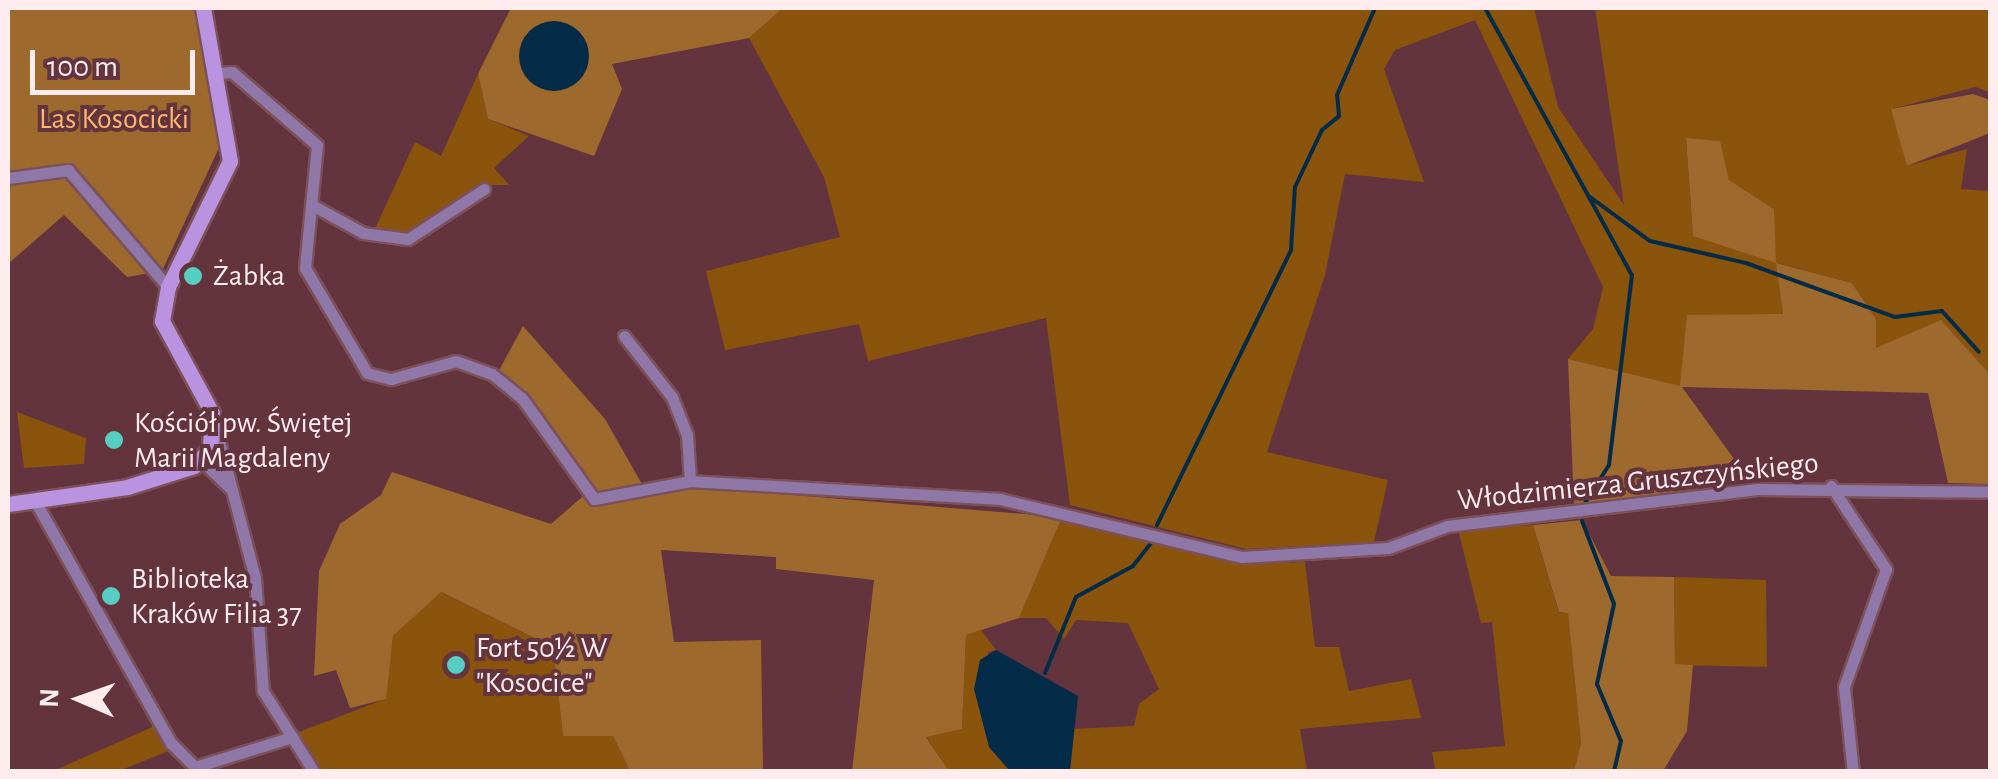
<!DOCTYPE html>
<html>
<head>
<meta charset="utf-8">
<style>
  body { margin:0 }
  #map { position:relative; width:1998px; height:779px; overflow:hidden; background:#63333e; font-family:"Alegreya Sans",sans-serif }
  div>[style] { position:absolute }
  .green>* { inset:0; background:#8a540c }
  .forest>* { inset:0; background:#9e692d }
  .water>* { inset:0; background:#042b48 }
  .round { border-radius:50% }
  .stream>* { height:4px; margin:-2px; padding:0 2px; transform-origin:2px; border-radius:2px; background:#042b48 }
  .roads { filter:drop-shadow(2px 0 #7c515a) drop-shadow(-2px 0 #7c515a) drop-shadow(0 2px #7c515a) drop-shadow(0 -2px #7c515a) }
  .street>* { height:11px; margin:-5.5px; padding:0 5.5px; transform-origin:5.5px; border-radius:5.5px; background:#8f78a8 }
  .secondary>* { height:15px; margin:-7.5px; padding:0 7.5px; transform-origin:7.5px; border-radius:7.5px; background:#b993e0 }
  .dots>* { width:28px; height:28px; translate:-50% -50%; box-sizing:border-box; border:5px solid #63333e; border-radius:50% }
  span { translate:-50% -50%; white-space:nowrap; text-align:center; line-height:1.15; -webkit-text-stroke:8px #63333e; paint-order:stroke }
  .park-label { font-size:30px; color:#fcb76f }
  .poi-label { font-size:30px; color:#ffecef }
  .left { translate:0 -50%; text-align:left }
  .street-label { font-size:30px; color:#ffecef }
  .frame { position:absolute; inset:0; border:10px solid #ffecef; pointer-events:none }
  .north { position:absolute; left:30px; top:649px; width:100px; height:100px; -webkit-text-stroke:8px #63333e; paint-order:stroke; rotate:272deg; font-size:28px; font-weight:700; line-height:40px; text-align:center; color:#ffecef }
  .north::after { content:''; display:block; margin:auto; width:35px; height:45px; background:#ffecef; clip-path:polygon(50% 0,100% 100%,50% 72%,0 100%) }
  .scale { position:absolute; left:30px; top:50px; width:165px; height:45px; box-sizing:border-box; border:5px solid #ffecef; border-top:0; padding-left:12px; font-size:30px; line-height:35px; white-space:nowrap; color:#ffecef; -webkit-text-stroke:8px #63333e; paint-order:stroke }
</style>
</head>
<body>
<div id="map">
  <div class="green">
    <i style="clip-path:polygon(evenodd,783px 8px,1534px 8px,1558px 107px,1624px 205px,1595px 8px,1990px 8px,1990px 92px,1975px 87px,1892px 109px,1907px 166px,1967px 149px,1961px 189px,1990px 191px,1990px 406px,1988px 372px,1949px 329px,1875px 348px,1876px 319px,1852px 283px,1777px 263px,1783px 315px,1680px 387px,1568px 359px,1593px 329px,1603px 287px,1475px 20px,1395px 50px,1384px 69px,1424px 182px,1345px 174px,1325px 275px,1267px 452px,1388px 480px,1374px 542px,1246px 549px,1070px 505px,1046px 318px,868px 361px,859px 324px,725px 350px,706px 271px,840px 237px,824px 177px,749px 38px,783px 8px,1686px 139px,1719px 141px,1729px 180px,1774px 209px,1693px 236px,1686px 139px)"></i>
    <i style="clip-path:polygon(478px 74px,488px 119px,529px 136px,494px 168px,509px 185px,484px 185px,408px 237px,373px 233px,415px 142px,441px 156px)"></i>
    <i style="clip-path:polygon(17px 412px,86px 438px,84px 464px,24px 468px)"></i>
    <i style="clip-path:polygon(1062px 517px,1247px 564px,1305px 562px,1315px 647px,1339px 647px,1349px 691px,1411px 679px,1421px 718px,1300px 729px,1307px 771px,1070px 771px,1072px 729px,1134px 726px,1139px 704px,1159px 689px,1128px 623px,1076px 620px,1064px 639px,1046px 618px,1019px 618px)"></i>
    <i style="clip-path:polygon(1533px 525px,1559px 613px,1568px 612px,1581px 743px,1574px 771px,1417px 772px,1435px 769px,1432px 752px,1505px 746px,1492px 622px,1481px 623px,1458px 529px)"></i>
    <i style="clip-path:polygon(1674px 577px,1766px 580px,1767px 667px,1675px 665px)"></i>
    <i style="clip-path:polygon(440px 592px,553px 647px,563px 735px,613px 736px,630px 771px,320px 771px,299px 732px,385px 699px,393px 636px)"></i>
    <i style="clip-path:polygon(981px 630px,996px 650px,988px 652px,989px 747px,1010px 771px,949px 771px,926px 736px,962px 729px,966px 635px)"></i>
    <i style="clip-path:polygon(157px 725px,171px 750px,119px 771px,51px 772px)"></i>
  </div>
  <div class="forest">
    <i style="clip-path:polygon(8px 8px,199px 8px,224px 137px,162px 271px,127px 277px,64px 215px,8px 264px)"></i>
    <i style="clip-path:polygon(511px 8px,783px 8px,749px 38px,612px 64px,622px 89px,594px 156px,488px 119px,478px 74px)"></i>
    <i style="clip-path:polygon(1973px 94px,1990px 100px,1990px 133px,1907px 166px,1891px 109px)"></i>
    <i style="clip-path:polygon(1686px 138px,1720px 141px,1729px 180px,1774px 209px,1776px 263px,1852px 283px,1876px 319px,1876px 348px,1941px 320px,1988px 372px,1990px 484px,1948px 483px,1928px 393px,1682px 387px,1750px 481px,1574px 506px,1568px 359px,1680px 386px,1687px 315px,1783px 314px,1776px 263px,1693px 236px)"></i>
    <i style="clip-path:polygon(523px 326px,605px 419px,643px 486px,595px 496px,497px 374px)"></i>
    <i style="clip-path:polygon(392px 472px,551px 524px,582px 497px,593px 505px,694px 487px,1062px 517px,1019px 618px,966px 635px,962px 729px,926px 737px,949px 771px,852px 771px,874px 580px,776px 569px,776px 557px,661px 550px,674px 642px,761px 640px,763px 771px,630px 771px,613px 736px,563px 736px,553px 647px,441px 592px,393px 636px,386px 699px,350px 708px,336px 670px,314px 676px,319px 571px,340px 524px,381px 495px)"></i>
    <i style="clip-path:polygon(1582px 520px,1611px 576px,1674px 577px,1675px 664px,1693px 665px,1687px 731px,1663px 771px,1574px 771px,1581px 743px,1568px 613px,1559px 612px,1533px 525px)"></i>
  </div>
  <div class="water">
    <i class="round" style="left:519px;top:21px;width:70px;height:70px"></i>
    <i style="clip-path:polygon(996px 650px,1078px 696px,1070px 771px,1010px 771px,989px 747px,974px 689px,980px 660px)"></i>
  </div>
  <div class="stream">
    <i style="left:1485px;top:8px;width:305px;rotate:61.2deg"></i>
    <i style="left:1632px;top:275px;width:191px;rotate:96.9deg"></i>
    <i style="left:1609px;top:465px;width:45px;rotate:122.3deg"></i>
    <i style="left:1590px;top:197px;width:74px;rotate:36.3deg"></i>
    <i style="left:1650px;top:241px;width:98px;rotate:12.9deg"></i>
    <i style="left:1746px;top:263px;width:158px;rotate:19.9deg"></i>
    <i style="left:1895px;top:317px;width:47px;rotate:-7.3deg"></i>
    <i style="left:1942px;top:311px;width:55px;rotate:47.9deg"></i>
    <i style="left:1582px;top:521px;width:89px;rotate:68.9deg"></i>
    <i style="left:1614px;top:604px;width:82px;rotate:102deg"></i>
    <i style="left:1597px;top:684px;width:62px;rotate:67.2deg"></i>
    <i style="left:1621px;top:741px;width:32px;rotate:103deg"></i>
    <i style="left:1157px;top:525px;width:306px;rotate:-64deg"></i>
    <i style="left:1291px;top:250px;width:63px;rotate:-86.4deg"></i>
    <i style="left:1295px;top:187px;width:63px;rotate:-64.7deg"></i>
    <i style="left:1322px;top:130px;width:22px;rotate:-39deg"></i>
    <i style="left:1339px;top:116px;width:21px;rotate:-95deg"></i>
    <i style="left:1337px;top:95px;width:95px;rotate:-66.4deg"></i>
    <i style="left:1045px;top:673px;width:82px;rotate:-67.8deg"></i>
    <i style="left:1076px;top:597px;width:65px;rotate:-28.5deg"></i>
    <i style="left:1133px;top:566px;width:29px;rotate:-52deg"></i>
  </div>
  <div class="roads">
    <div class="street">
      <i style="left:218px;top:73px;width:14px;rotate:-4deg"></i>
      <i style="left:232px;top:72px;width:112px;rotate:40.7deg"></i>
      <i style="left:317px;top:145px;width:124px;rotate:95.6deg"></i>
      <i style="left:305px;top:268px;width:122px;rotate:59.4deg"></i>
      <i style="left:367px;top:373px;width:25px;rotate:14deg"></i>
      <i style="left:391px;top:379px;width:67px;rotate:-15.5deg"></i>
      <i style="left:456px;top:361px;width:38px;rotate:20deg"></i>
      <i style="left:492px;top:374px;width:38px;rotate:39deg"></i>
      <i style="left:522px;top:398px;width:124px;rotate:54.5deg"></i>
      <i style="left:594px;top:499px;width:98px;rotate:-10.6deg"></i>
      <i style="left:690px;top:481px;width:311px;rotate:3.3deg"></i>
      <i style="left:1000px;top:499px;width:249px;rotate:13.5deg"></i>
      <i style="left:1242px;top:557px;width:146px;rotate:-3.5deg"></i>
      <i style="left:1388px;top:548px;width:63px;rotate:-20.4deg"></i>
      <i style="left:1447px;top:526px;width:313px;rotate:-6.8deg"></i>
      <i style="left:1758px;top:489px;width:232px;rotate:0.7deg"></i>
      <i style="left:8px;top:178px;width:61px;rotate:-7.6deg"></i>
      <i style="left:68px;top:170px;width:154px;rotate:49.5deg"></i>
      <i style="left:312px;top:205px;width:58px;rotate:28.8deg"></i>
      <i style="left:363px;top:233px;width:45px;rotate:7.6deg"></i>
      <i style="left:408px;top:239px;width:91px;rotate:-33.3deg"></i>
      <i style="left:624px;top:336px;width:78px;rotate:51.8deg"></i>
      <i style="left:672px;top:397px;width:41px;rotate:68.5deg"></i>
      <i style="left:687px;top:435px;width:46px;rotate:86.3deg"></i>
      <i style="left:212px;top:414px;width:170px;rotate:75.3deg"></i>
      <i style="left:255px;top:578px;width:113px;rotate:86deg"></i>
      <i style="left:263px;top:691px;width:96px;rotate:57.8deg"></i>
      <i style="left:202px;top:461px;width:39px;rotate:44deg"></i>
      <i style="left:1831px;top:486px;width:100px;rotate:56.5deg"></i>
      <i style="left:1886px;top:569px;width:125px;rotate:109.6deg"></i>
      <i style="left:1844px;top:687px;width:85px;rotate:84deg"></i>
      <i style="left:35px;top:501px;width:278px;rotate:60.7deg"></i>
      <i style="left:171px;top:743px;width:34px;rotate:45deg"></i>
      <i style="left:195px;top:767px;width:102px;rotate:-17.2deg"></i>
    </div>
    <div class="secondary">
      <i style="left:8px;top:504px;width:120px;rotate:-8.1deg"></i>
      <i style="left:127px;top:487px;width:70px;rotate:-17.4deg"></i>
      <i style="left:194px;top:466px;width:24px;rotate:-48deg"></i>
      <i style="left:210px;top:448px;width:35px;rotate:-87deg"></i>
      <i style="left:212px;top:413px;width:105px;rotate:-118.5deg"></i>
      <i style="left:162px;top:321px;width:35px;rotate:-80deg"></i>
      <i style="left:168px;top:287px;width:140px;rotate:-63.8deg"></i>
      <i style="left:230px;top:161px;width:155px;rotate:-100deg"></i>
    </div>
  </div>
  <div class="dots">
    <i style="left:193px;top:276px;background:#57cec2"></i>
    <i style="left:114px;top:440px;background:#57cec2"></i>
    <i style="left:111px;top:596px;background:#57cec2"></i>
    <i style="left:456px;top:665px;background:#57cec2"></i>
  </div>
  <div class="park-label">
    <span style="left:114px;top:119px">Las Kosocicki</span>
  </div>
  <div class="poi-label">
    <span class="left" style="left:213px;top:276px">Żabka</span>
    <span class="left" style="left:134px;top:440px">Kościół pw. Świętej<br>Marii Magdaleny</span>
    <span class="left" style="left:131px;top:596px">Biblioteka<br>Kraków Filia 37</span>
    <span class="left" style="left:476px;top:665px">Fort 50½ W<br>"Kosocice"</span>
  </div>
  <div class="street-label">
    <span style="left:1638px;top:482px;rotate:-6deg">Włodzimierza Gruszczyńskiego</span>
  </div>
  <div class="frame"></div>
  <div class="north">N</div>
  <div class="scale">100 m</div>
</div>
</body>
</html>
